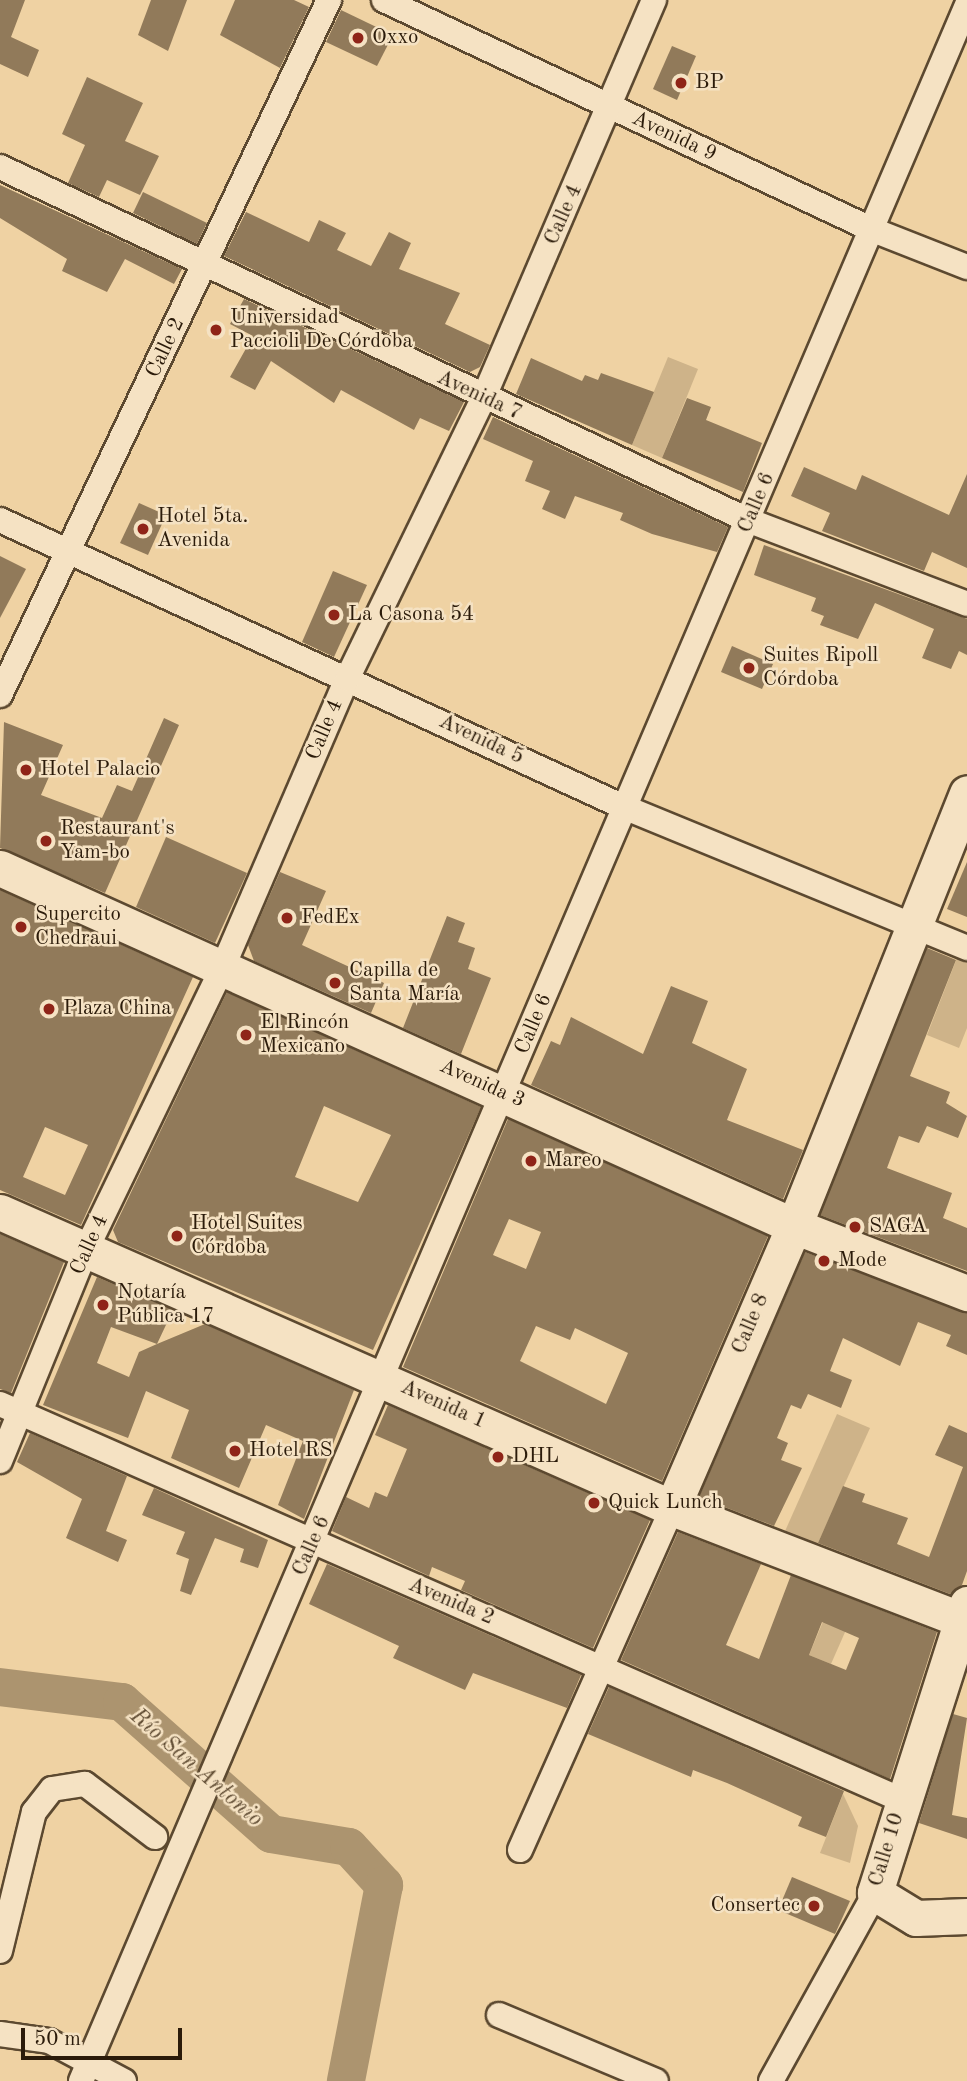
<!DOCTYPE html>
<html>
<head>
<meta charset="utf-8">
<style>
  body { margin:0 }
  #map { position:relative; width:967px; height:2081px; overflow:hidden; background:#efd2a3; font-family:"Old Standard TT",serif }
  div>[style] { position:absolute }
  .green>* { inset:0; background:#ceb389 }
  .river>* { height:38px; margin:-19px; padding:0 19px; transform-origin:19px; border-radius:19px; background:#ac946f }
  .building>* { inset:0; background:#917a5a }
  .roads { filter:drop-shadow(2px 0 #5c4930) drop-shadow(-2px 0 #5c4930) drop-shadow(0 2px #5c4930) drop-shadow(0 -2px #5c4930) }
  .minor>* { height:24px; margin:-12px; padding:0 12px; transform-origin:12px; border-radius:12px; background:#f5e2c3 }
  .secondary>* { height:35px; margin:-17.5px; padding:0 17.5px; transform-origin:17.5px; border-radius:17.5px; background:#f5e2c3 }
  .dots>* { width:19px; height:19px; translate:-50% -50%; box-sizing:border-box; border:4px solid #f5e2c3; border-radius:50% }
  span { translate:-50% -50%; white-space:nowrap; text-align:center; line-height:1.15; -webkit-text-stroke:5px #f5e2c3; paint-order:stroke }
  .poi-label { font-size:21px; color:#2b1b0a }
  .left { translate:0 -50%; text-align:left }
  .right { translate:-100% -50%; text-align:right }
  .street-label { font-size:21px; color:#2b1b0a }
  .water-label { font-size:23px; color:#5f4b32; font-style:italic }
  .scale { position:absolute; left:21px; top:2028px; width:161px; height:32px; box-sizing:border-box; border:4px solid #2b1b0a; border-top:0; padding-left:9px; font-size:21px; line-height:24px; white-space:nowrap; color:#2b1b0a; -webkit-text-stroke:5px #f5e2c3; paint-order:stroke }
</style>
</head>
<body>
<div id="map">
  <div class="green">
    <i style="clip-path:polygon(668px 357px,698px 369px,662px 458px,632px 445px)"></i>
    <i style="clip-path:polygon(957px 958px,967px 962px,967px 1028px,959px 1048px,927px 1035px)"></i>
    <i style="clip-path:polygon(837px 1414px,870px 1428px,814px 1552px,782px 1538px)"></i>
    <i style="clip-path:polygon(837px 1588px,860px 1598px,831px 1664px,809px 1655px)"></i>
    <i style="clip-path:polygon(843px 1794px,858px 1826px,850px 1863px,820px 1853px)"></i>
  </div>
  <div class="river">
    <i style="left:0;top:1687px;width:123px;rotate:7deg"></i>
    <i style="left:122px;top:1702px;width:199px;rotate:41.5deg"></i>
    <i style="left:271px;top:1834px;width:79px;rotate:9.5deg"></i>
    <i style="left:349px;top:1847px;width:52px;rotate:47.4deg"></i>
    <i style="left:384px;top:1885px;width:200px;rotate:101deg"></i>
  </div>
  <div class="building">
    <i style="clip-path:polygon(0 0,25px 0,11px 37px,39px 50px,28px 77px,0 64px)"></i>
    <i style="clip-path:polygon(151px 0,187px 0,168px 51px,138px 35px)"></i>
    <i style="clip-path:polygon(235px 0,294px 0,309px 7px,280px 68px,220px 35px)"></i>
    <i style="clip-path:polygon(341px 10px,393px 35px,377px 66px,326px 42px)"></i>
    <i style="clip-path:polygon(672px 46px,696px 56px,677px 100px,653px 89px)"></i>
    <i style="clip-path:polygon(87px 77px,143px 103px,125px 141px,159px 156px,140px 195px,107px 180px,99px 197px,68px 183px,85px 145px,62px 134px)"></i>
    <i style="clip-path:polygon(0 185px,182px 269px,174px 284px,125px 259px,107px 292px,62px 271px,67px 259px,0 218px)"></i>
    <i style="clip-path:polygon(143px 192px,207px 223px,197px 244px,133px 213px)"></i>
    <i style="clip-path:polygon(246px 212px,309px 242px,319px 220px,346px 233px,337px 250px,371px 266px,389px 232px,411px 243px,399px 269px,460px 293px,445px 324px,490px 345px,480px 367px,470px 372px,224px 256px)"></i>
    <i style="clip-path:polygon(244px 299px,464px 402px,449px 431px,420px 418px,414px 430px,341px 390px,334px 403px,271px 361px,255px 390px,230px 377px,253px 336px,230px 324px)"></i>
    <i style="clip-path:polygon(531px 358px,582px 381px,585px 375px,598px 380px,601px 373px,654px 392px,632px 445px,516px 394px)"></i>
    <i style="clip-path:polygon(687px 398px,711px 407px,706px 420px,762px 443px,743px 492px,662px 458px)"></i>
    <i style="clip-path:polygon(493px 417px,728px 527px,717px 552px,652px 534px,620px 520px,623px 513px,575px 496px,565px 519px,542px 509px,550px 491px,525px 481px,533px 461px,483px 439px)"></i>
    <i style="clip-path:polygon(804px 467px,856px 490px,862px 475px,949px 515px,967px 474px,967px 568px,932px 552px,924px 571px,822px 531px,830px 513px,791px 496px)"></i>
    <i style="clip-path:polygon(139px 503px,166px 515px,148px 555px,120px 543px)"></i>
    <i style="clip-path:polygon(764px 545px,967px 619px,967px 655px,959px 651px,951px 669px,922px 658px,934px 629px,875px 603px,858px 639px,820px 625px,824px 616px,811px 611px,816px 598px,754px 575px)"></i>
    <i style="clip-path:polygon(0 556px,26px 569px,0 618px)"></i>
    <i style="clip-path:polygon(333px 571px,367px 585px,334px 657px,302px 642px)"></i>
    <i style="clip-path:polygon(732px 646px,773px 664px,762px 689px,721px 672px)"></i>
    <i style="clip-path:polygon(164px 718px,179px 725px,105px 893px,0 848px,4px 722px,63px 745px,41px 795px,102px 818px,117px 785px,132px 791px)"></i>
    <i style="clip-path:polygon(166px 837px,247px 873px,215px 943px,136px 907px)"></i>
    <i style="clip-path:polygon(967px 862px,967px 917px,947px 909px)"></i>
    <i style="clip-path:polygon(280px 872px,326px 891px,302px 945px,384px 983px,371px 1013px,254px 961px,248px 945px)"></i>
    <i style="clip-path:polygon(evenodd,0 890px,193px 977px,81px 1225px,0 1190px,0 890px,45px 1127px,88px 1145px,65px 1195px,23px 1177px,45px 1127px)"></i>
    <i style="clip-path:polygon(447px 916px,465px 923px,458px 942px,475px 948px,468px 969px,491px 978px,461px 1054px,403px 1028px)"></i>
    <i style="clip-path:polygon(927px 948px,956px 960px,910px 1076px,950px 1092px,946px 1103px,967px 1116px,958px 1138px,927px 1126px,919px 1143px,899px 1136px,887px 1168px,952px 1193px,943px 1218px,967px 1228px,967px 1271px,820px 1215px)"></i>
    <i style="clip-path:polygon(671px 986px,708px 1001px,692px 1043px,747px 1069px,727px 1120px,803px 1150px,783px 1199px,531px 1085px,551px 1041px,560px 1045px,571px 1017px,643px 1054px)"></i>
    <i style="clip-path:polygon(evenodd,227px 992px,481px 1107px,373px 1350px,118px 1242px,113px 1230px,227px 992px,324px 1106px,391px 1135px,358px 1202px,295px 1177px,324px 1106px)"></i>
    <i style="clip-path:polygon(evenodd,508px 1119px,768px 1236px,662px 1481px,403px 1367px,508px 1119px,509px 1219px,541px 1232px,526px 1269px,493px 1255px,509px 1219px,508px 1119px,536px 1326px,570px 1340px,575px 1328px,628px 1353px,606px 1404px,520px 1361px,536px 1326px)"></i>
    <i style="clip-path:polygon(0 1234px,64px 1262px,11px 1393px,0 1389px)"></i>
    <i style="clip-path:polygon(805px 1252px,967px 1313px,967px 1355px,946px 1346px,951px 1335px,918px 1322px,900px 1366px,843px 1338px,830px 1371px,852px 1380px,841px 1408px,808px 1394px,801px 1409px,791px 1405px,777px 1438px,788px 1443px,781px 1460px,802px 1468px,774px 1526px,699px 1497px)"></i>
    <i style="clip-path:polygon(evenodd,97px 1277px,173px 1310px,157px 1344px,205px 1324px,354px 1390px,304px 1519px,278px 1505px,303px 1441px,266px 1425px,239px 1488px,171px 1458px,189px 1410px,146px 1391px,128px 1438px,43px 1405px,97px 1277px,111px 1327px,157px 1344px,139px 1352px,129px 1377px,97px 1363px,111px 1327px)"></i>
    <i style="clip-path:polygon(388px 1405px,650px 1520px,593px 1648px,461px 1590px,465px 1581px,432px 1567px,429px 1576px,332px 1531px,346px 1497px,369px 1508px,375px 1492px,387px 1497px,407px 1449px,375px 1435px)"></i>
    <i style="clip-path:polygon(949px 1425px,967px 1433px,967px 1571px,962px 1585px,950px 1594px,818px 1543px,843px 1486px,865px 1494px,862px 1502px,908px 1518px,897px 1544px,929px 1557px,963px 1467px,935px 1455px)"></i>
    <i style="clip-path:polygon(30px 1433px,127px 1476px,106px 1531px,127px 1540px,118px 1562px,66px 1538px,82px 1499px,17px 1462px)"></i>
    <i style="clip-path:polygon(154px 1488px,268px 1540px,258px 1568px,240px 1562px,244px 1549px,215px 1538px,191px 1595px,180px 1591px,189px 1559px,176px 1554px,185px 1532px,142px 1515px)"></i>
    <i style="clip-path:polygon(evenodd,678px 1532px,761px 1564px,726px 1645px,759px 1659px,791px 1575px,937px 1632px,890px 1779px,621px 1660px,678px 1532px,822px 1622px,859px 1638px,846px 1670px,809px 1655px,822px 1622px)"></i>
    <i style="clip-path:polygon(327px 1564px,581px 1675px,567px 1708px,473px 1673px,465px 1690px,393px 1658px,399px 1646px,309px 1604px)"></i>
    <i style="clip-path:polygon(609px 1687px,844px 1791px,826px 1837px,798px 1826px,802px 1817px,727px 1783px,693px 1770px,691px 1777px,588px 1734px)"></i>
    <i style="clip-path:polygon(953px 1714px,967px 1718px,952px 1815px,967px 1818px,967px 1839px,919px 1823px)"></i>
    <i style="clip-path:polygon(792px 1877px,850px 1901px,835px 1934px,778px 1910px)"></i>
  </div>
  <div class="roads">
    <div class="minor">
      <i style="left:384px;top:0;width:540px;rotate:25.19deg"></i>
      <i style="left:873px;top:230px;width:101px;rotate:21.5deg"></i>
      <i style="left:0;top:167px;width:829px;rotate:25.27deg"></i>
      <i style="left:750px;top:521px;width:232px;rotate:20.9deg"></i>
      <i style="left:0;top:520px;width:689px;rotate:24.71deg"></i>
      <i style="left:626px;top:808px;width:369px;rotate:22.3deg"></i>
      <i style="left:0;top:695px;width:769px;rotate:-64.67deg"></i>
      <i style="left:0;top:1404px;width:985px;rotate:23.7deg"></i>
      <i style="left:0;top:1461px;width:228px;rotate:-67.8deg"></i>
      <i style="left:86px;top:1250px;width:312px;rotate:-64.2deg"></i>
      <i style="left:222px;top:969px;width:316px;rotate:-66.7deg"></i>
      <i style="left:347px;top:679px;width:311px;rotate:-64.1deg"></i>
      <i style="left:483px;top:399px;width:434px;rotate:-66.8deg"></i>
      <i style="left:520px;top:1850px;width:374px;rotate:-66deg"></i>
      <i style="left:0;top:1951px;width:143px;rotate:-76.3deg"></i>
      <i style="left:34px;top:1812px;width:29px;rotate:-52deg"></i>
      <i style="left:52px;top:1789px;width:33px;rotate:-9deg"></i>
      <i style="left:85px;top:1784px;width:88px;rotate:37.1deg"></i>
      <i style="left:499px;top:2015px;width:170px;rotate:22.8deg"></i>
      <i style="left:0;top:2034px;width:49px;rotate:8.1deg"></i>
      <i style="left:49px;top:2041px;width:85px;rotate:28.1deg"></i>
      <i style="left:81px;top:2081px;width:2257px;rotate:-66.89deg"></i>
      <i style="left:771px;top:2081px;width:215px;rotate:-61deg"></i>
    </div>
    <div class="secondary">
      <i style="left:0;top:868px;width:871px;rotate:24.27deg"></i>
      <i style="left:794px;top:1226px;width:186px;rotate:21.2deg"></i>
      <i style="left:0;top:1212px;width:734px;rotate:23.77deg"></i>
      <i style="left:672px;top:1508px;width:316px;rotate:21.1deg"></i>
      <i style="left:672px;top:1508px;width:307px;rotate:-66.6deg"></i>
      <i style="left:794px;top:1226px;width:466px;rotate:-68.2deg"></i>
      <i style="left:967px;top:1604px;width:303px;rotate:107.7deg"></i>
      <i style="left:875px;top:1893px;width:48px;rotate:31.4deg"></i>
      <i style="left:916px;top:1918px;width:51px;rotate:-2.2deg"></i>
    </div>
  </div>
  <div class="dots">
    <i style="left:358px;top:38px;background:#8f2418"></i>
    <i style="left:681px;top:83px;background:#8f2418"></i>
    <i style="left:216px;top:330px;background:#8f2418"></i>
    <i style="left:143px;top:529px;background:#8f2418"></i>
    <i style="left:334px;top:615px;background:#8f2418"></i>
    <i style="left:749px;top:668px;background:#8f2418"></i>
    <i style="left:26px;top:770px;background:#8f2418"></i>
    <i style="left:46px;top:841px;background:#8f2418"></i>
    <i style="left:287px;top:918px;background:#8f2418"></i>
    <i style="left:21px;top:927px;background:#8f2418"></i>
    <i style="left:335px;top:983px;background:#8f2418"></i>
    <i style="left:49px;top:1009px;background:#8f2418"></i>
    <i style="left:246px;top:1035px;background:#8f2418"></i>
    <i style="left:531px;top:1161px;background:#8f2418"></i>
    <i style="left:855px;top:1227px;background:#8f2418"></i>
    <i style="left:177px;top:1236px;background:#8f2418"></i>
    <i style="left:824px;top:1261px;background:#8f2418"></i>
    <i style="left:103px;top:1305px;background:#8f2418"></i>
    <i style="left:235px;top:1451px;background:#8f2418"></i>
    <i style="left:498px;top:1457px;background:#8f2418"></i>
    <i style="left:594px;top:1503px;background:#8f2418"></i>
    <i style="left:814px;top:1906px;background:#8f2418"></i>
  </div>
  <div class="poi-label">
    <span class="left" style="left:372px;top:38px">Oxxo</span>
    <span class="left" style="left:695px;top:83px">BP</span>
    <span class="left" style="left:230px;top:330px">Universidad<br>Paccioli De Córdoba</span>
    <span class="left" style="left:157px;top:529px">Hotel 5ta.<br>Avenida</span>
    <span class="left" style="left:348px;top:615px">La Casona 54</span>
    <span class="left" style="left:763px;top:668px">Suites Ripoll<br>Córdoba</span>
    <span class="left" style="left:40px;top:770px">Hotel Palacio</span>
    <span class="left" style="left:60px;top:841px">Restaurant's<br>Yam-bo</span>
    <span class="left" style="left:35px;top:927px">Supercito<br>Chedraui</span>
    <span class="left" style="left:301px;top:918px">FedEx</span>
    <span class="left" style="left:349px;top:983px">Capilla de<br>Santa María</span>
    <span class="left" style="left:63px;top:1009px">Plaza China</span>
    <span class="left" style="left:260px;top:1035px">El Rincón<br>Mexicano</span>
    <span class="left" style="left:545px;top:1161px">Mareo</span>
    <span class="left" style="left:191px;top:1236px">Hotel Suites<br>Córdoba</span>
    <span class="left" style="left:869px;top:1227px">SAGA</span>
    <span class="left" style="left:838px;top:1261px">Mode</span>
    <span class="left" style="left:117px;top:1305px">Notaría<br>Pública 17</span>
    <span class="left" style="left:249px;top:1451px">Hotel RS</span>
    <span class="left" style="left:512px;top:1457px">DHL</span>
    <span class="left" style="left:608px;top:1503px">Quick Lunch</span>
    <span class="right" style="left:800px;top:1906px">Consertec</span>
  </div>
  <div class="street-label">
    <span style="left:674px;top:137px;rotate:25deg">Avenida 9</span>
    <span style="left:564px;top:215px;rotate:-66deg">Calle 4</span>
    <span style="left:166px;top:348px;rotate:-65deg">Calle 2</span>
    <span style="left:479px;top:396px;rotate:25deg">Avenida 7</span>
    <span style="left:757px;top:503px;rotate:-67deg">Calle 6</span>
    <span style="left:325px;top:730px;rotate:-67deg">Calle 4</span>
    <span style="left:481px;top:740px;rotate:25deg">Avenida 5</span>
    <span style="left:534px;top:1024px;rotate:-67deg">Calle 6</span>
    <span style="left:482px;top:1084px;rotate:24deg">Avenida 3</span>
    <span style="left:90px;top:1245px;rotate:-66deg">Calle 4</span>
    <span style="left:751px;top:1324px;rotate:-67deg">Calle 8</span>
    <span style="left:443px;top:1405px;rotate:24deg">Avenida 1</span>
    <span style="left:312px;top:1546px;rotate:-66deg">Calle 6</span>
    <span style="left:451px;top:1602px;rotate:23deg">Avenida 2</span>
    <span style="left:887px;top:1850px;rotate:-73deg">Calle 10</span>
  </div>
  <div class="water-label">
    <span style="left:196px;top:1768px;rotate:41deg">Río San Antonio</span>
  </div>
  <div class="scale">50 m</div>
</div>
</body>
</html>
